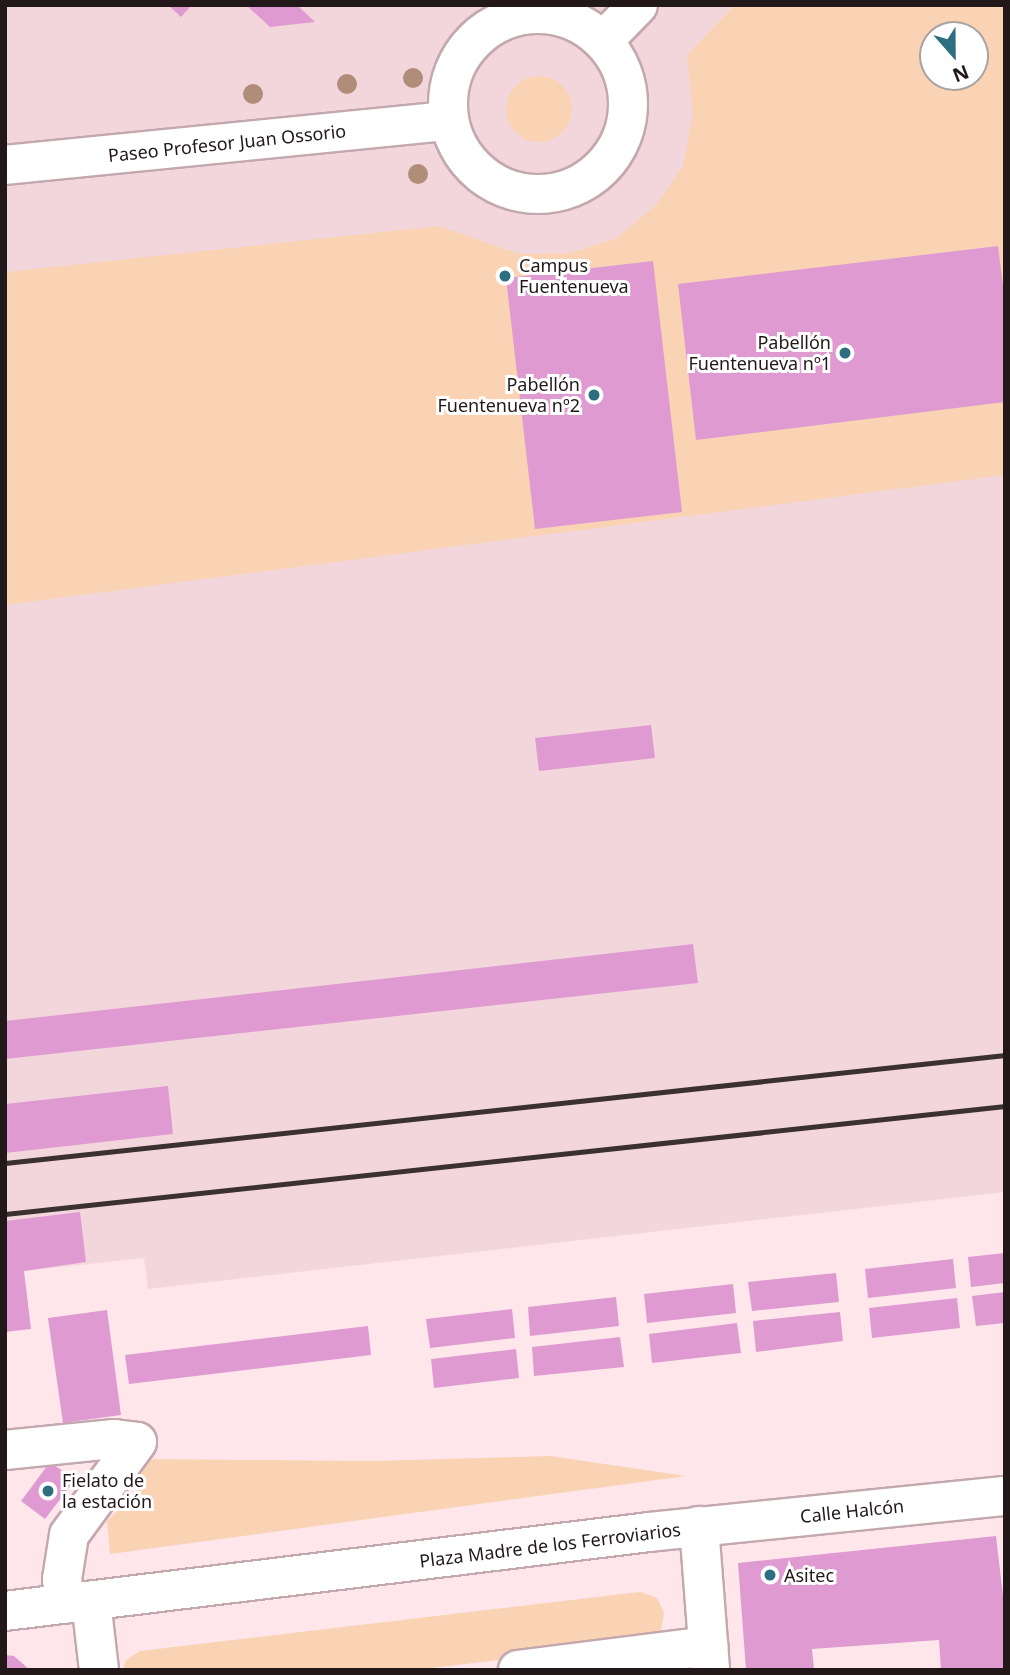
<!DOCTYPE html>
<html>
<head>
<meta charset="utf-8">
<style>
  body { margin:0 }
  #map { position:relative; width:1010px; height:1675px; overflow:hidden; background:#fee6eb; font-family:"Noto Sans",sans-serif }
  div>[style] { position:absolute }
  .built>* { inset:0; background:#f3d6dc }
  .green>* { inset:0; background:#f9d3b4 }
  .round { border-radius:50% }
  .building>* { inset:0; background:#df9bd1 }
  .roads { filter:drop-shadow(2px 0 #c3a8ae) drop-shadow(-2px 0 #c3a8ae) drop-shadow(0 2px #c3a8ae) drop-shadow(0 -2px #c3a8ae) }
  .minor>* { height:38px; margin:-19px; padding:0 19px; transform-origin:19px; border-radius:19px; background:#fff }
  .minor>.ring { margin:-19px; padding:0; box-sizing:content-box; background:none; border:38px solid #fff; border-radius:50% }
  .major>* { height:38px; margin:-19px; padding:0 19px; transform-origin:19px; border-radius:19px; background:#fff }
  .rail>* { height:5px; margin:-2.5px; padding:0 2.5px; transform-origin:2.5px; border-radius:2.5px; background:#3b3032 }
  .trees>* { width:20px; height:20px; margin:-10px; border-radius:50%; background:#b08d79 }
  .dots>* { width:19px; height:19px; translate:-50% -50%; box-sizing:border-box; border:4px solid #fff; border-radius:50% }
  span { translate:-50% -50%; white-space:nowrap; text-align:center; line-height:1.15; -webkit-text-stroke:6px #fff; paint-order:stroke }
  .street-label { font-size:18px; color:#22181a }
  .poi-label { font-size:18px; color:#22181a }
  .left { translate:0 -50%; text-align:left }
  .right { translate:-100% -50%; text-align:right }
  .frame { position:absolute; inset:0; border:7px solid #22181a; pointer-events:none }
  .north { position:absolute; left:919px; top:21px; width:70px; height:70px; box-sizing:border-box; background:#fff; border:2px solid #a7a3a3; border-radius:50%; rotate:159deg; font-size:19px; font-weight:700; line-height:28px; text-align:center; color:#22181a }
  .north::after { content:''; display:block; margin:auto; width:24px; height:32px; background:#2d6e81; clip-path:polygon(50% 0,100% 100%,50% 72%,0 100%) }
</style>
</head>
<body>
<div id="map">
  <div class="built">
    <i style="clip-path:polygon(evenodd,5px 5px,1005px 5px,1005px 1192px,148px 1289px,144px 1258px,24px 1271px,5px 1264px,5px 5px,933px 35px,975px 35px,975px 77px,933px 77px,933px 35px)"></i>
  </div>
  <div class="green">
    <i style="clip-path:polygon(evenodd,735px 5px,1005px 5px,1005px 475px,5px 605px,5px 272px,439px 226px,519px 254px,570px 253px,617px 238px,655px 206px,683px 166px,693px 113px,687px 55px,735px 5px,933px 35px,975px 35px,975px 77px,933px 77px,933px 35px)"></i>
    <i class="round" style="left:506px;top:76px;width:66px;height:66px"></i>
    <i style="clip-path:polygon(550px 1456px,686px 1476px,110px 1554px,107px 1521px,143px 1485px,141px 1459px,373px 1461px)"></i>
    <i style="clip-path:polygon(640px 1592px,657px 1598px,664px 1613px,661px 1631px,646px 1642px,416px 1670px,123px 1670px,126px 1660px,140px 1651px)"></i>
  </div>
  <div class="building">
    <i style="clip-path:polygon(168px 5px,192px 5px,181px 17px)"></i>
    <i style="clip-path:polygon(246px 5px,297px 5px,315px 22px,270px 27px)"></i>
    <i style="clip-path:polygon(998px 246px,1005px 303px,1005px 402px,696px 440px,678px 284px)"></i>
    <i style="clip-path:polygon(653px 261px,682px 512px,535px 529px,506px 278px)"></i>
    <i style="clip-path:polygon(651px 725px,655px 758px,539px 771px,535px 738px)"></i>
    <i style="clip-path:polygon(693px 944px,698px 983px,5px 1059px,5px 1021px)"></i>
    <i style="clip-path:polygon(168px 1086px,173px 1134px,5px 1153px,5px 1104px)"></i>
    <i style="clip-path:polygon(80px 1212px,86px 1262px,24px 1271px,31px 1329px,5px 1332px,5px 1221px)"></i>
    <i style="clip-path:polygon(1005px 1253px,1005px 1283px,971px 1287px,968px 1257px)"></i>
    <i style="clip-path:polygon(953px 1259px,956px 1288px,868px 1298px,865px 1269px)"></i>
    <i style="clip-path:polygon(836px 1273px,839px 1302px,752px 1311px,748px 1282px)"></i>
    <i style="clip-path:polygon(733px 1284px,736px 1313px,647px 1323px,644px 1294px)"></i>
    <i style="clip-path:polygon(1005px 1292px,1005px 1323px,976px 1326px,972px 1296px)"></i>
    <i style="clip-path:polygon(616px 1297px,619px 1326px,530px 1336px,528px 1307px)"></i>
    <i style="clip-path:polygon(957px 1298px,960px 1328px,872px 1338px,869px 1308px)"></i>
    <i style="clip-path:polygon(512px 1309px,515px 1338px,430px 1348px,426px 1319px)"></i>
    <i style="clip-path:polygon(107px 1310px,121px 1415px,63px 1423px,48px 1318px)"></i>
    <i style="clip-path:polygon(840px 1312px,843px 1341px,756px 1352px,753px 1321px)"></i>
    <i style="clip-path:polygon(737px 1323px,741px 1353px,652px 1363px,649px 1334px)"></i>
    <i style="clip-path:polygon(368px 1326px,371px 1355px,129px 1384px,125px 1355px)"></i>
    <i style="clip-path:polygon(620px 1337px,624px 1367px,534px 1376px,532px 1347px)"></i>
    <i style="clip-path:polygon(516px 1349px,519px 1378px,434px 1388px,431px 1359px)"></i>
    <i style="clip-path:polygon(50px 1462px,75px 1480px,45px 1519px,21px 1501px)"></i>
    <i style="clip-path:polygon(996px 1536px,1005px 1613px,1005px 1670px,941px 1670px,939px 1640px,812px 1649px,814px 1670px,746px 1670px,738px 1563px)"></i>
    <i style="clip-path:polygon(5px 1655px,14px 1656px,30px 1670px,5px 1670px)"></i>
  </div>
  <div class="roads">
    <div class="minor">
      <i class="ring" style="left:448px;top:14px;width:142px;height:142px"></i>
      <i style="left:603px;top:41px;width:50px;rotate:-45.8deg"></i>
      <i style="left:5px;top:165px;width:446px;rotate:-5.7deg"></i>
      <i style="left:5px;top:1450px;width:110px;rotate:-5.8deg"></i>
      <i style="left:114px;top:1439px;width:23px;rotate:7deg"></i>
      <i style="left:137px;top:1442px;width:115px;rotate:126.2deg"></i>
      <i style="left:69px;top:1535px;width:45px;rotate:99deg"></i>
      <i style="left:62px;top:1579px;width:25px;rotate:83deg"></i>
      <i style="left:699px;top:1526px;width:144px;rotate:85.6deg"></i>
      <i style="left:91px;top:1601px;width:69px;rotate:83.4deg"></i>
      <i style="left:518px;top:1670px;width:192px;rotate:-7.2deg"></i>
    </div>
    <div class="major">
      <i style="left:5px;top:1611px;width:649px;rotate:-6.99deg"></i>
      <i style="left:649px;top:1532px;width:358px;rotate:-5.8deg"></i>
    </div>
  </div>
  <div class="rail">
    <i style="left:5px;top:1163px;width:1006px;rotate:-6.16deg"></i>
    <i style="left:5px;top:1214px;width:1006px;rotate:-6.16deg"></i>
  </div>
  <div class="trees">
    <i style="left:413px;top:78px"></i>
    <i style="left:347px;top:84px"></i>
    <i style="left:253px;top:94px"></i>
    <i style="left:418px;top:174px"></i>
  </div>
  <div class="dots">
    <i style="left:505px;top:276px;background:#2d6e81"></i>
    <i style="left:845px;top:353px;background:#2d6e81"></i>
    <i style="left:594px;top:395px;background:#2d6e81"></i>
    <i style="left:48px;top:1491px;background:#2d6e81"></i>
    <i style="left:770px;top:1575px;background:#2d6e81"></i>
  </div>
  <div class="street-label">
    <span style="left:227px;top:143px;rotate:-6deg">Paseo Profesor Juan Ossorio</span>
    <span style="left:852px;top:1511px;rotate:-6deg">Calle Halcón</span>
    <span style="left:550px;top:1545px;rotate:-7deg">Plaza Madre de los Ferroviarios</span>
  </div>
  <div class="poi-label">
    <span class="left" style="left:519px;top:276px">Campus<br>Fuentenueva</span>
    <span class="right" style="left:831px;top:353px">Pabellón<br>Fuentenueva nº1</span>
    <span class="right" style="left:580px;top:395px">Pabellón<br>Fuentenueva nº2</span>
    <span class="left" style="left:62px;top:1491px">Fielato de<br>la estación</span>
    <span class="left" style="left:784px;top:1575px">Asitec</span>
  </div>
  <div class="frame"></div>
  <div class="north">N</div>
</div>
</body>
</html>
